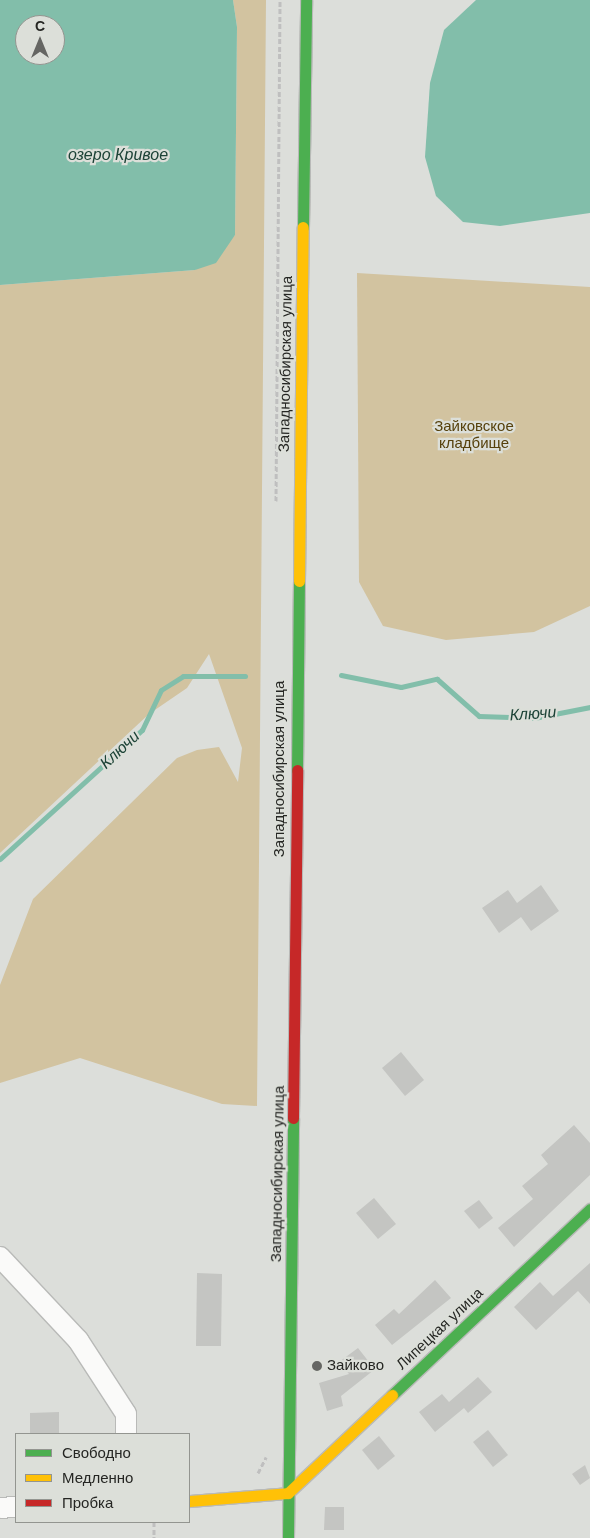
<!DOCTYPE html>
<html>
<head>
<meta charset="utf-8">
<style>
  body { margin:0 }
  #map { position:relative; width:590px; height:1538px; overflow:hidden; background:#dcdeda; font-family:"DM Sans",sans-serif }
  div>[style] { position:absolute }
  .green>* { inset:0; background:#d2c3a0 }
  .water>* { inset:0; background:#82beaa }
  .stream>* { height:5px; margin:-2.5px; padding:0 2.5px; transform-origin:2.5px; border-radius:2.5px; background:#82beaa }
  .building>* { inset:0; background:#c4c5c2 }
  .path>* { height:3px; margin-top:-1.5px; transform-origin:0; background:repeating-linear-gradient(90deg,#bfbfbf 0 5px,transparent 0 7.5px) }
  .roads { filter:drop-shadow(1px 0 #b9bab8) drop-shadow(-1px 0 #b9bab8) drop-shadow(0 1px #b9bab8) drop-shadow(0 -1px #b9bab8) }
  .street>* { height:20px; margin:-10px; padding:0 10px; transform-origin:10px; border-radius:10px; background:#fafaf9 }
  .fast>* { height:11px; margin:-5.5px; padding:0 5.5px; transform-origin:5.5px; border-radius:5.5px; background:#4caf50 }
  .slow>* { height:11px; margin:-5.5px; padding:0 5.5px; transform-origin:5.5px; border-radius:5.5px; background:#ffc107 }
  .jam>* { height:11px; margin:-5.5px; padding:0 5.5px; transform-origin:5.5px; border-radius:5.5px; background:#c62828 }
  .dots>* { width:14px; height:14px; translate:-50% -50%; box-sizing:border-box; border:2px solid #dcdfd9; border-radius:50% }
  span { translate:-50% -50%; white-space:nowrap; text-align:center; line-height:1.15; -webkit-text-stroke:4.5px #dcdfd9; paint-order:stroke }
  .street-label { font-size:15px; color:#252623 }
  .park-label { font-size:15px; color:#56410c }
  .poi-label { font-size:15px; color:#252623 }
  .left { translate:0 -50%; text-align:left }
  .water-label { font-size:16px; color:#1d4337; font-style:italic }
  .legend { position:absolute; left:15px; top:1433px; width:175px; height:90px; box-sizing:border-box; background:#dcdfd9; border:1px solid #939590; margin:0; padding:6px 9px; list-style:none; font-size:15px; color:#252623 }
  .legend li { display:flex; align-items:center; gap:10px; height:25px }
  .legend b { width:25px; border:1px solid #939590 }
  .north { position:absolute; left:15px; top:15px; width:50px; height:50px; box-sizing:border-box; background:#dcdfd9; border:1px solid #939590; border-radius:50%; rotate:0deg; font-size:14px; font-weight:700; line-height:20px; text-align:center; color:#252623 }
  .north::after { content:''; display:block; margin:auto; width:18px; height:22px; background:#656663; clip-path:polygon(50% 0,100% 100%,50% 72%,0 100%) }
</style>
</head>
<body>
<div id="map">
  <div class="green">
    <i style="clip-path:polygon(233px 0,266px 0,257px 1106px,222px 1104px,80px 1058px,0 1083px,0 985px,33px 899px,177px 758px,197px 750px,219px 747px,238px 782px,242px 748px,209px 654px,187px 688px,149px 714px,0 853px,0 285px,195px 270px,235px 235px,237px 27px)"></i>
    <i style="clip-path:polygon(357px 273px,590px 287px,590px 606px,534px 632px,446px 640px,383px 626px,359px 582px)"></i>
  </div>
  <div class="water">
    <i style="clip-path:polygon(evenodd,0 0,233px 0,237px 27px,235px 235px,216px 263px,195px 270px,0 285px,0 0,25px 25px,55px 25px,55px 55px,25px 55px,25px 25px)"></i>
    <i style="clip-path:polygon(476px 0,590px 0,590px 213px,500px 226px,463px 222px,436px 196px,425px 157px,430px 83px,444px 30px)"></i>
  </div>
  <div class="stream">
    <i style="left:341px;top:675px;width:61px;rotate:11.3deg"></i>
    <i style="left:401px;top:687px;width:37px;rotate:-13deg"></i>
    <i style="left:437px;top:679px;width:56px;rotate:41.4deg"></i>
    <i style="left:479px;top:716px;width:55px;rotate:2.1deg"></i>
    <i style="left:534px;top:718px;width:57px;rotate:-11.1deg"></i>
    <i style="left:0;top:859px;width:192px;rotate:-42.3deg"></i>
    <i style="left:142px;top:730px;width:44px;rotate:-64.6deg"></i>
    <i style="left:161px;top:690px;width:26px;rotate:-32deg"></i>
    <i style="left:183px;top:676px;width:62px"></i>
  </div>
  <div class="building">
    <i style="clip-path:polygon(541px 885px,559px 911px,531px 931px,521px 917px,499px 933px,482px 908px,508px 890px,517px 903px)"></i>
    <i style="clip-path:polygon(401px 1052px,424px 1080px,405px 1096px,382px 1068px)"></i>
    <i style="clip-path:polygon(574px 1125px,590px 1143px,590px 1175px,514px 1247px,498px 1228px,533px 1199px,522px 1186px,548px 1164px,541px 1155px)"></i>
    <i style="clip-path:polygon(374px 1198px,396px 1224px,378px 1239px,356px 1213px)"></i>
    <i style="clip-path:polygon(479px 1200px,493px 1218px,479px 1229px,464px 1211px)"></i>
    <i style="clip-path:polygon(590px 1263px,590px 1304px,578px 1291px,536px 1330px,514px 1307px,540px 1282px,553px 1296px)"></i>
    <i style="clip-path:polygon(197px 1273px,222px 1274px,221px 1346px,196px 1346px)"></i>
    <i style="clip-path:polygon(435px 1280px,451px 1298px,392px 1345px,375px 1325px,394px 1309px,399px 1314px)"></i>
    <i style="clip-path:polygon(358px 1348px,373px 1367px,379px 1366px,341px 1396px,343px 1406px,327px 1411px,319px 1383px,349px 1374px,339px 1362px)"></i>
    <i style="clip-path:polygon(478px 1377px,492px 1392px,468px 1413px,464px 1408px,435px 1432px,419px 1412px,442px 1394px,449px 1402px)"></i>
    <i style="clip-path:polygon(59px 1412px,59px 1434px,30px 1434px,30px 1413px)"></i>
    <i style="clip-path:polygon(488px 1430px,508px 1455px,493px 1467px,473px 1442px)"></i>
    <i style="clip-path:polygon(379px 1436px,395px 1456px,378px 1470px,362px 1450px)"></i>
    <i style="clip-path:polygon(585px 1465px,590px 1478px,580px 1485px,572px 1474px)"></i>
    <i style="clip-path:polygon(325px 1507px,344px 1507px,344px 1530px,324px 1530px)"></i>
  </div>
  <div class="path">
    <i style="left:276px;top:501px;width:501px;rotate:-89.54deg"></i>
    <i style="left:258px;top:1473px;width:18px;rotate:-63deg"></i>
    <i style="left:154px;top:1522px;width:16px;rotate:90deg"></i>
  </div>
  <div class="roads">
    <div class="street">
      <i style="left:0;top:1257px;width:114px;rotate:46.8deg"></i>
      <i style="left:78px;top:1340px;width:88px;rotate:57deg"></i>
      <i style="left:126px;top:1414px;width:20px;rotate:90deg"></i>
      <i style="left:0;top:1508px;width:16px;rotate:-4deg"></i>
    </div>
    <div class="fast">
      <i style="left:303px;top:227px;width:227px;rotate:-89.2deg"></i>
      <i style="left:297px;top:770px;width:189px;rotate:-89.4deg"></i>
      <i style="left:392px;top:1395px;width:272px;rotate:-43.2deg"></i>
      <i style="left:288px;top:1538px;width:420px;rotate:-89.3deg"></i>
    </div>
    <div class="slow">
      <i style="left:299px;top:581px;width:354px;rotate:-89.4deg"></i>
      <i style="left:189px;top:1501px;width:99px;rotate:-4.6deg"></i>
      <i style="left:288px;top:1493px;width:143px;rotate:-43.3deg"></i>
    </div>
    <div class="jam">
      <i style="left:293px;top:1118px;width:348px;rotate:-89.3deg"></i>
    </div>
  </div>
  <div class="dots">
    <i style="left:317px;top:1366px;background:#656663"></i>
  </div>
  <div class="street-label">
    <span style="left:286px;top:364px;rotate:-89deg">Западносибирская улица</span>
    <span style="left:280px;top:769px;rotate:-90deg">Западносибирская улица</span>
    <span style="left:278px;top:1174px;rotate:-89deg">Западносибирская улица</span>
    <span style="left:440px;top:1329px;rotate:-43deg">Липецкая улица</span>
  </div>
  <div class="park-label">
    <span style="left:474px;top:435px">Зайковское<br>кладбище</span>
  </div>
  <div class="poi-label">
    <span class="left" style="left:327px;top:1366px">Зайково</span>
  </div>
  <div class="water-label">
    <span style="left:118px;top:155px">озеро Кривое</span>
    <span style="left:533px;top:714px;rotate:-4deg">Ключи</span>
    <span style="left:120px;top:750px;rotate:-43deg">Ключи</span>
  </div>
  <ul class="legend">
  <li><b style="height:6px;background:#4caf50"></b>Свободно</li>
  <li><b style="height:6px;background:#ffc107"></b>Медленно</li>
  <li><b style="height:6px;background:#c62828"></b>Пробка</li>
  </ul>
  <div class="north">С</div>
</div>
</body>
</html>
